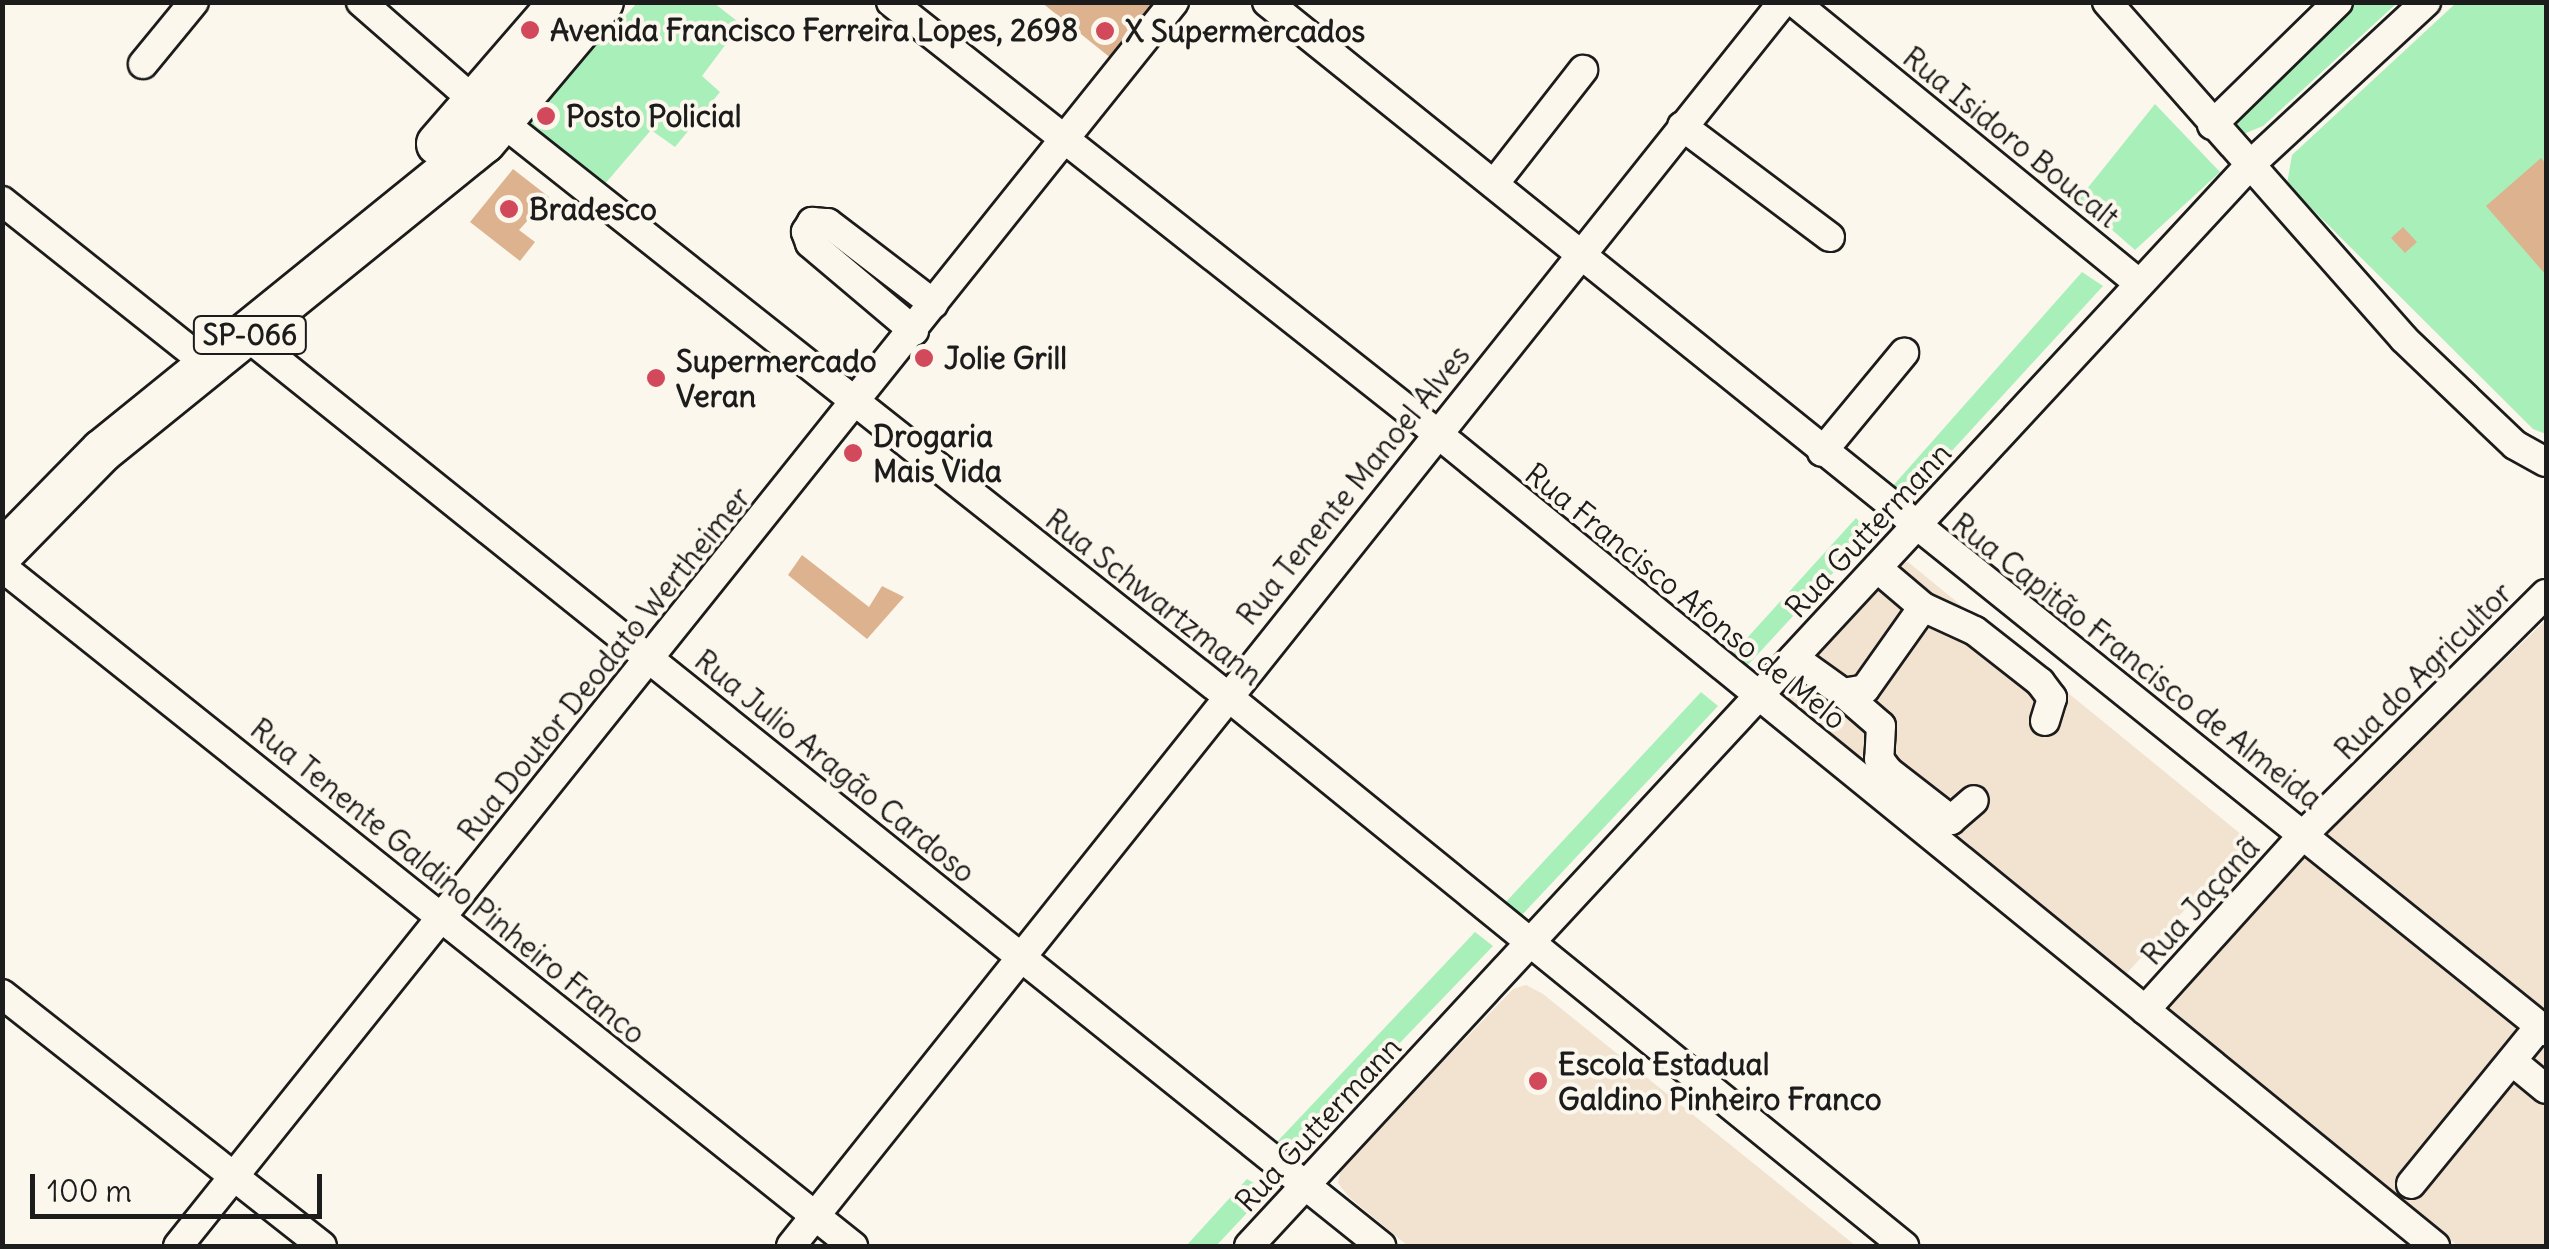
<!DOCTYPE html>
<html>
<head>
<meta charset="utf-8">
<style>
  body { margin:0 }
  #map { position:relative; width:2549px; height:1249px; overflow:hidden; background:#fbf7ec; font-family:Delius,sans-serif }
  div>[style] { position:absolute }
  .built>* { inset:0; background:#f2e2d0 }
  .green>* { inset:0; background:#a9efba }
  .building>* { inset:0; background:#ddb28e }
  .roads { filter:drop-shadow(2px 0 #1c1c1c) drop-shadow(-2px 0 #1c1c1c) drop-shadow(0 2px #1c1c1c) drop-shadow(0 -2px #1c1c1c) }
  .minor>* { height:28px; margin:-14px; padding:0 14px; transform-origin:14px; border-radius:14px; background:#fbf7ec }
  .highway>* { height:42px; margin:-21px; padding:0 21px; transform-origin:21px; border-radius:21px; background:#fbf7ec }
  .dots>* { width:28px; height:28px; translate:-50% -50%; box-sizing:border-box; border:5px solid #fbf7ec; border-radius:50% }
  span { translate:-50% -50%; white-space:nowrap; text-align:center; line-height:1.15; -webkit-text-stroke:8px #fbf7ec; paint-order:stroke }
  .shield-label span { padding:2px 8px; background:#fbf7ec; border:2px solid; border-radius:8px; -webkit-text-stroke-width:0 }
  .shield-label { font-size:28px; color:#1c1c1c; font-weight:700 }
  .poi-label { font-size:30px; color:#1c1c1c; font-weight:700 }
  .left { translate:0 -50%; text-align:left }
  .street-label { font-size:30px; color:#1c1c1c }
  .frame { position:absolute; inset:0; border:5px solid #1c1c1c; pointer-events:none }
  .scale { position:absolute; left:30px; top:1174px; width:292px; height:45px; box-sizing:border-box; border:5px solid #1c1c1c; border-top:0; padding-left:12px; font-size:30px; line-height:35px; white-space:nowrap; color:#1c1c1c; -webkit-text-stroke:8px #fbf7ec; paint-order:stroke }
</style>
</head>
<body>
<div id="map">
  <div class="built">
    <i style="clip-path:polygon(1908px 562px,2248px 840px,2127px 973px,1783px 696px,1893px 565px)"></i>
    <i style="clip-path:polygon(2546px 620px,2546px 1246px,2458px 1246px,2163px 1010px,2327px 830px)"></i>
    <i style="clip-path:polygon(1526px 985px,1543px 994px,1856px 1246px,1408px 1246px,1349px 1197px,1338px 1183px,1341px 1168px,1513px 989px)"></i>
  </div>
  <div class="green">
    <i style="clip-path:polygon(637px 3px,714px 3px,741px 24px,702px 76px,720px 92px,675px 147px,651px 130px,598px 192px,519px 132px,577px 53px,605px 38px)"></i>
    <i style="clip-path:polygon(2355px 3px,2397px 3px,2263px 126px,2236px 137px,2228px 119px)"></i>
    <i style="clip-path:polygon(2456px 3px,2546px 3px,2546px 434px,2533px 429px,2287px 184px,2292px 155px)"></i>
    <i style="clip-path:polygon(2155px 104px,2220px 172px,2135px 250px,2078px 200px)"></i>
    <i style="clip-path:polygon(2082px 272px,2103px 286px,1906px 501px,1891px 488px)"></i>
    <i style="clip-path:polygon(1856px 518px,1870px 533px,1745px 668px,1728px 659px)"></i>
    <i style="clip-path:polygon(1701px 692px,1718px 706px,1522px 915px,1504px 904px)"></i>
    <i style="clip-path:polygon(1475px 932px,1493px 946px,1294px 1153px,1275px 1144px)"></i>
    <i style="clip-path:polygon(1247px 1179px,1261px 1187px,1262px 1197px,1216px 1246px,1186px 1246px)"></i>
  </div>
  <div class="building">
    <i style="clip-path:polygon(1041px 2px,1154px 2px,1112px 59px)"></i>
    <i style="clip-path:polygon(2541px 158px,2546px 164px,2546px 275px,2486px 206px)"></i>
    <i style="clip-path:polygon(513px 169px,549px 197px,519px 230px,535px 242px,520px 261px,470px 222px)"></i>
    <i style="clip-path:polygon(2403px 227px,2417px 242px,2405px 253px,2391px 238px)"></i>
    <i style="clip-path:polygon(802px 555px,869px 607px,882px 586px,904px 597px,867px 639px,788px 575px)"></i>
  </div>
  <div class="roads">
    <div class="minor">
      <i style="left:361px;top:2px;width:135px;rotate:41.1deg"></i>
      <i style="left:463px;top:91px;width:973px;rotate:38.37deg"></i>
      <i style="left:1226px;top:695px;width:874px;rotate:39.1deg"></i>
      <i style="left:891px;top:2px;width:697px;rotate:38.3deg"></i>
      <i style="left:1438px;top:434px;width:1286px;rotate:39.16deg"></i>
      <i style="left:1267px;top:2px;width:1642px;rotate:38.82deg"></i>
      <i style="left:1794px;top:2px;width:445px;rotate:39.2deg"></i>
      <i style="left:2107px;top:2px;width:449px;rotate:48.6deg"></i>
      <i style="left:2404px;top:339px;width:153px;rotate:43.7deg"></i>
      <i style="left:2515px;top:445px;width:35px;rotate:29deg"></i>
      <i style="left:143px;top:64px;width:80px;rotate:-50.6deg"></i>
      <i style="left:2212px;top:125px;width:176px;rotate:-44.3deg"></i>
      <i style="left:1682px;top:126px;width:185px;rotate:36.9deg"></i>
      <i style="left:1494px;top:184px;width:145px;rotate:-52deg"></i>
      <i style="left:2px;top:201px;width:238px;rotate:38.5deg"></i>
      <i style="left:914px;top:331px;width:136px;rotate:-139.8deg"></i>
      <i style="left:810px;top:243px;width:12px;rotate:-110deg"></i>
      <i style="left:806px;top:232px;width:12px;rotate:-59deg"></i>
      <i style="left:812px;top:222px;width:16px;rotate:4deg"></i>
      <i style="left:828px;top:223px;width:133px;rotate:37.4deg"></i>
      <i style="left:248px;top:337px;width:1453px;rotate:38.74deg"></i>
      <i style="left:1822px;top:452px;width:129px;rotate:-50.4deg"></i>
      <i style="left:2px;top:567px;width:1089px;rotate:38.59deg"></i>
      <i style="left:1923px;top:607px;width:57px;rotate:24.8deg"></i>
      <i style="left:1975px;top:631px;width:83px;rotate:38.1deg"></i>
      <i style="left:2040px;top:682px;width:20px;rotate:53deg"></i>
      <i style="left:2052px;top:698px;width:24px;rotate:107deg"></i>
      <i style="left:1794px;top:658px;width:60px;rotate:35.5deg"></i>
      <i style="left:1843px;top:693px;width:22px;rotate:-10deg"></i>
      <i style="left:1865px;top:689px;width:100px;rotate:-54.7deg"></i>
      <i style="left:1923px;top:607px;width:60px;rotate:-139.7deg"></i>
      <i style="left:1843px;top:693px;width:50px;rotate:41deg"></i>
      <i style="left:1881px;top:726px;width:33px;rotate:93deg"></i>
      <i style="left:1879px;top:759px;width:15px;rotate:53deg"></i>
      <i style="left:1888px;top:771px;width:80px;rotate:37.9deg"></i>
      <i style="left:1951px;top:820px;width:30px;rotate:-41deg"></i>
      <i style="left:2px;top:994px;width:407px;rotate:38.2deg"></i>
      <i style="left:2145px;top:1010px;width:236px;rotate:-47.9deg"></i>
      <i style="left:2303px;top:835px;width:342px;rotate:-44.8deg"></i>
      <i style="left:2512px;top:1061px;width:44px;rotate:39.5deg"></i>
      <i style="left:2411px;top:1184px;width:204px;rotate:-50.8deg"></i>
      <i style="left:178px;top:1246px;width:1594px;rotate:-51.32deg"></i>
      <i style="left:791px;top:1246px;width:1591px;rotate:-51.43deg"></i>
      <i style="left:1249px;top:1246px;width:1473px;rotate:-47.2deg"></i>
      <i style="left:2250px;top:165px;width:240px;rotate:-42.8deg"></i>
    </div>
    <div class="highway">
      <i style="left:438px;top:144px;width:188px;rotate:-49.1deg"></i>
      <i style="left:2px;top:553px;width:143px;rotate:-45.6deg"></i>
      <i style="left:102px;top:451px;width:491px;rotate:-39deg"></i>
      <i style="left:484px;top:142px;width:183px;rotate:-49.9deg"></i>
    </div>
  </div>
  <div class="dots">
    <i style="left:530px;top:30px;background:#d1495b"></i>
    <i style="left:1105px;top:31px;background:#d1495b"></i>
    <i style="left:546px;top:116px;background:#d1495b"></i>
    <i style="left:509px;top:209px;background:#d1495b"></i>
    <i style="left:924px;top:358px;background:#d1495b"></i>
    <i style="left:656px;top:378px;background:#d1495b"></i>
    <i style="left:853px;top:453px;background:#d1495b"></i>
    <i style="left:1538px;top:1081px;background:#d1495b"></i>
  </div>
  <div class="shield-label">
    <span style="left:250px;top:335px">SP-066</span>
  </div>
  <div class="poi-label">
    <span class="left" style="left:550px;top:30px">Avenida Francisco Ferreira Lopes, 2698</span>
    <span class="left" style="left:1125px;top:31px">X Supermercados</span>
    <span class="left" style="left:566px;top:116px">Posto Policial</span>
    <span class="left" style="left:529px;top:209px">Bradesco</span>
    <span class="left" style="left:944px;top:358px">Jolie Grill</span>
    <span class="left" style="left:676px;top:378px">Supermercado<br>Veran</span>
    <span class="left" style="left:873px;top:453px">Drogaria<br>Mais Vida</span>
    <span class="left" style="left:1558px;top:1081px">Escola Estadual<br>Galdino Pinheiro Franco</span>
  </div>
  <div class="street-label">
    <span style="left:2011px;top:137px;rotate:39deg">Rua Isidoro Boucalt</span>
    <span style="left:1353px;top:485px;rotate:-51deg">Rua Tenente Manoel Alves</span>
    <span style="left:1868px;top:530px;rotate:-47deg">Rua Guttermann</span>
    <span style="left:1686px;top:596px;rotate:39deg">Rua Francisco Afonso de Melo</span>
    <span style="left:1154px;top:597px;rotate:38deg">Rua Schwartzmann</span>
    <span style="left:2137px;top:661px;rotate:38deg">Rua Capitão Francisco de Almeida</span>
    <span style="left:604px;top:664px;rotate:-51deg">Rua Doutor Deodato Wertheimer</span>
    <span style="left:2423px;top:671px;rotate:-45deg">Rua do Agricultor</span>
    <span style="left:835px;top:766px;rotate:39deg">Rua Julio Aragão Cardoso</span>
    <span style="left:448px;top:881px;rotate:39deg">Rua Tenente Galdino Pinheiro Franco</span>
    <span style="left:2200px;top:901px;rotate:-48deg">Rua Jaçanã</span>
    <span style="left:1318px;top:1124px;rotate:-47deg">Rua Guttermann</span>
  </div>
  <div class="frame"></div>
  <div class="scale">100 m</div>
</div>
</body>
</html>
